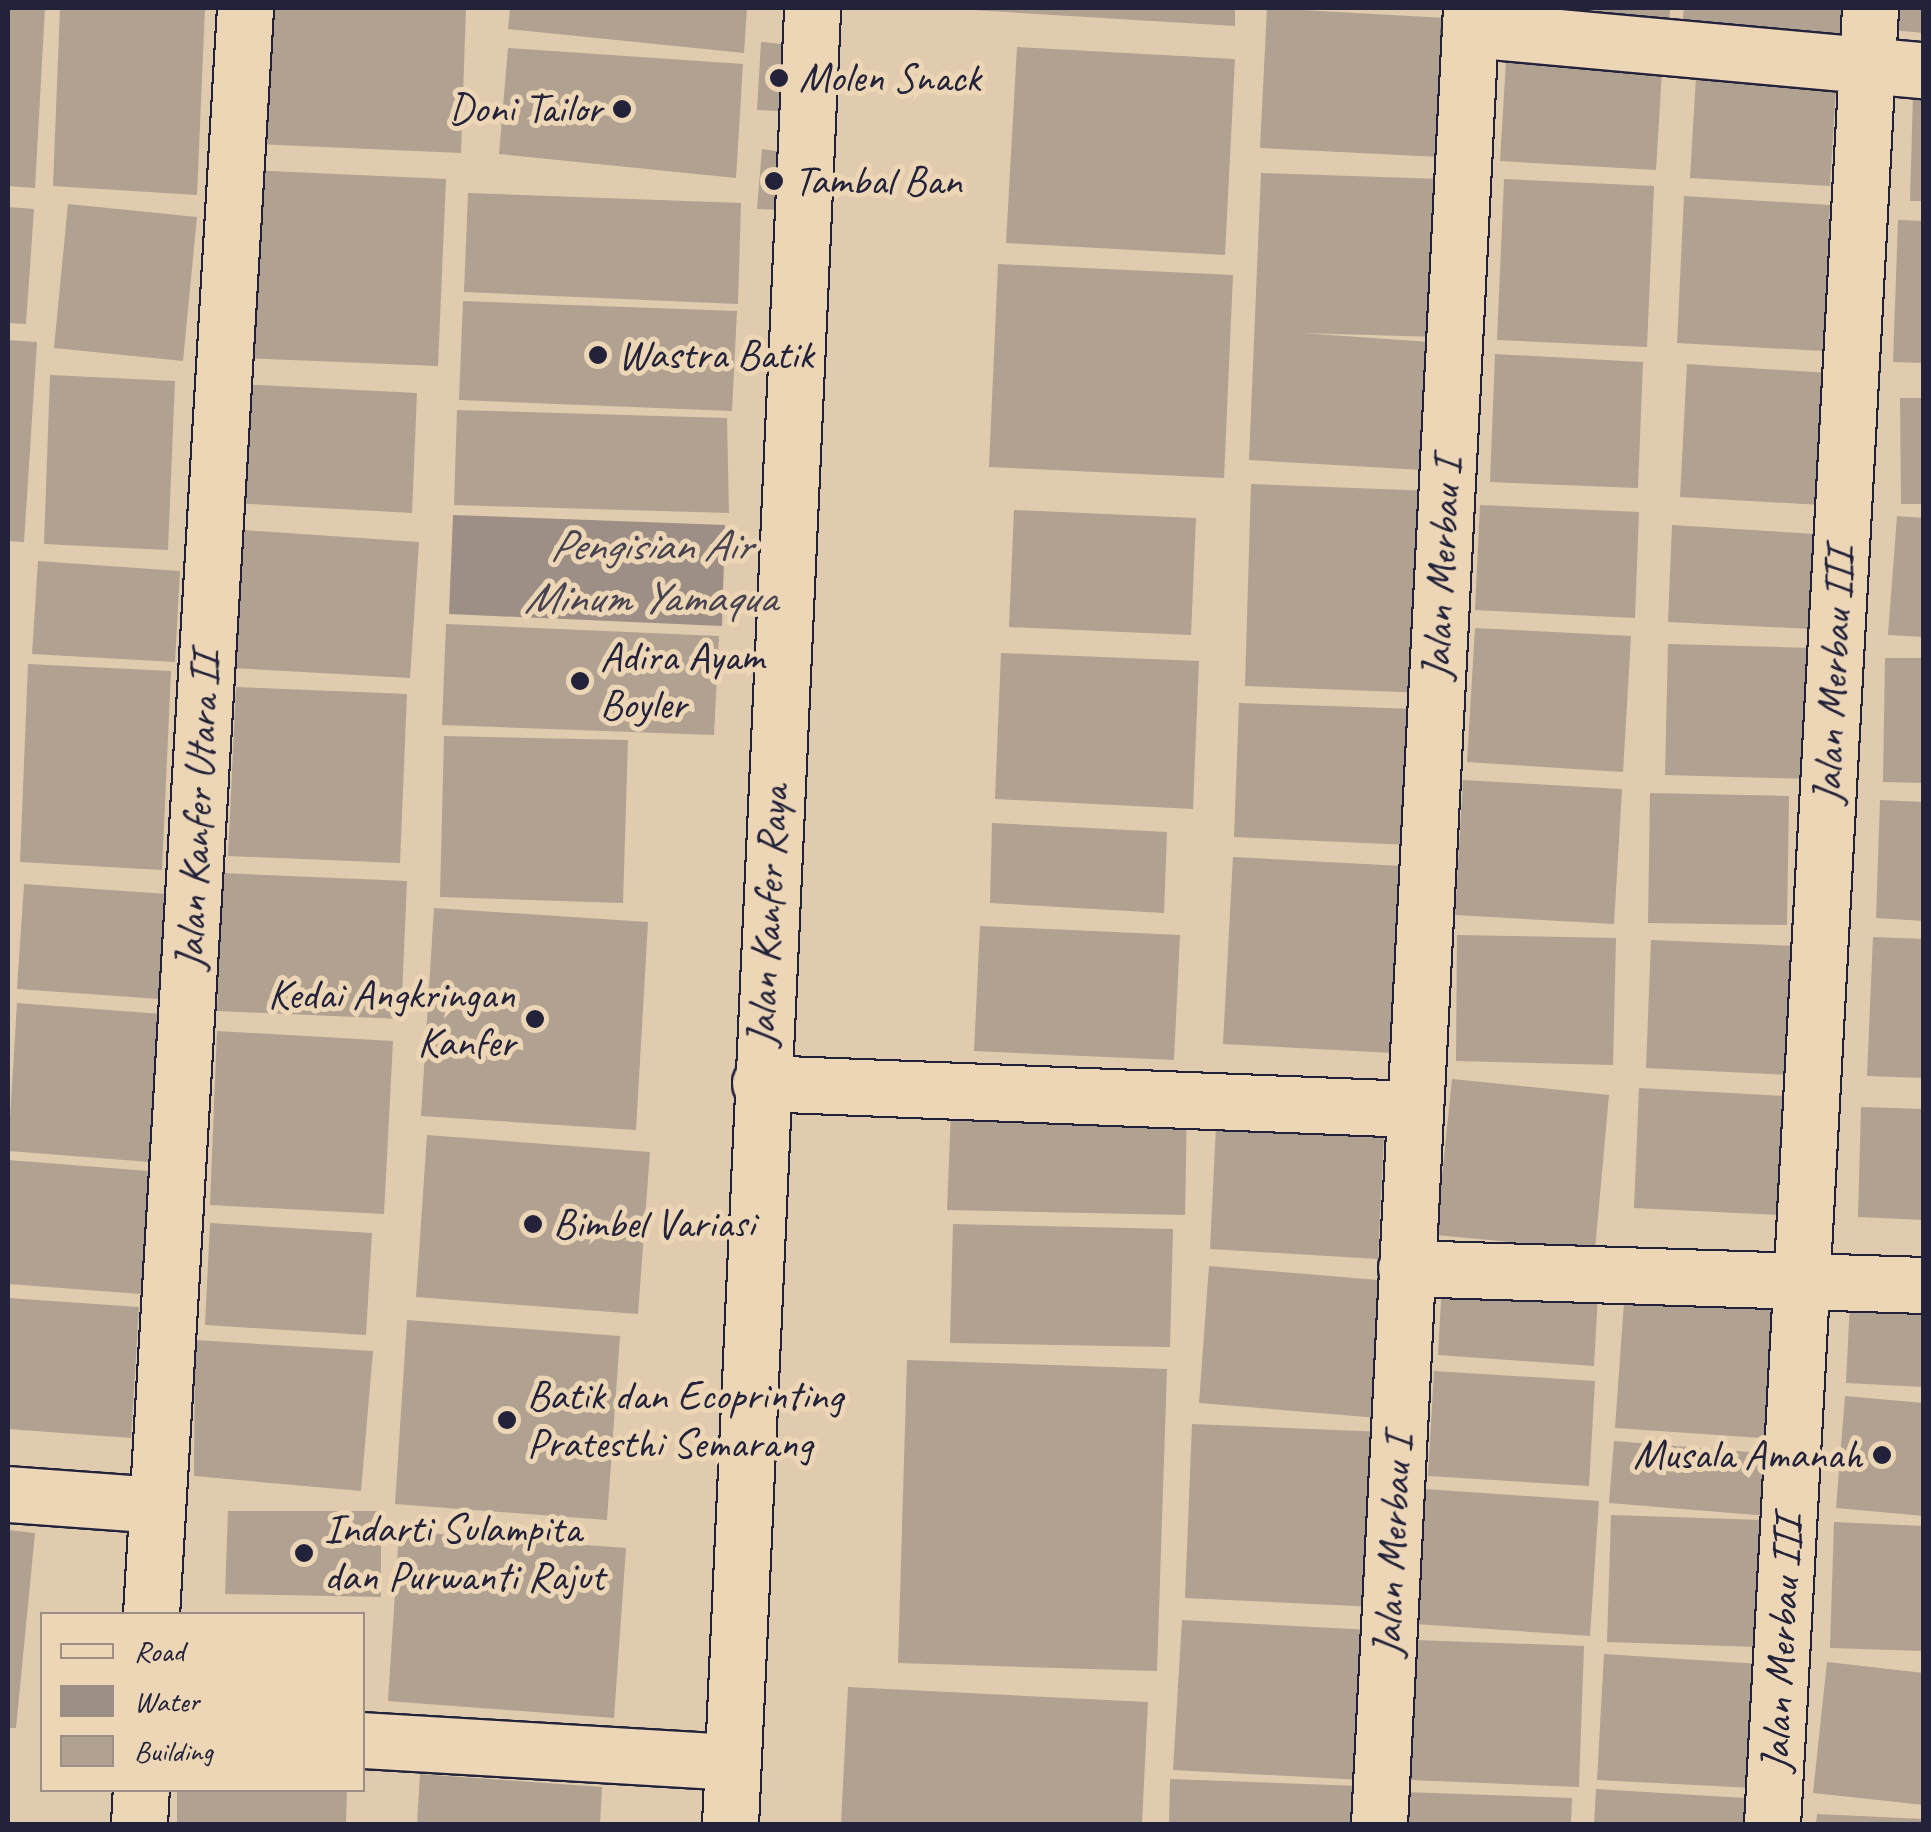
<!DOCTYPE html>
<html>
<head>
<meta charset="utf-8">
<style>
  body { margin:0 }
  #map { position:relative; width:1931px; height:1832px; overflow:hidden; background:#e1cbae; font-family:Caveat,sans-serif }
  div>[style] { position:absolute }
  .water>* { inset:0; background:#9d8f85 }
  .building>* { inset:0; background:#b1a191 }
  .roads { filter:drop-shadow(2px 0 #22223b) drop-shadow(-2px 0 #22223b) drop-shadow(0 2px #22223b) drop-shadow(0 -2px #22223b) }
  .minor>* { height:55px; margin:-27.5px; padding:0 27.5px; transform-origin:27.5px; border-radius:27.5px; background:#edd6b6 }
  .dots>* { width:28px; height:28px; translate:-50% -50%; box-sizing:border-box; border:5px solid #edd6b6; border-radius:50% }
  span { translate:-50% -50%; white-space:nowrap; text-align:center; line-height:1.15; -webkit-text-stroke:10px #edd6b6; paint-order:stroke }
  .poi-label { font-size:42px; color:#22223b }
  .left { translate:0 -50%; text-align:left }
  .right { translate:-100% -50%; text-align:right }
  .street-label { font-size:42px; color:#22223b }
  .water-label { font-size:45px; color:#474351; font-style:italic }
  .frame { position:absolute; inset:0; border:10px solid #22223b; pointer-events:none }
  .legend { position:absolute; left:40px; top:1612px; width:325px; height:180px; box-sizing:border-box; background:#edd6b6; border:2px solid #9c8e85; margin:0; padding:12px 18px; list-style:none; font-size:30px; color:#22223b }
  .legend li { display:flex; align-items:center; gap:20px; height:50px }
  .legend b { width:50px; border:2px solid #9c8e85 }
</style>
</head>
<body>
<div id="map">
  <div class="water">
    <i style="clip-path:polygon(453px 515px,725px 525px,722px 626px,449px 614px)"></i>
  </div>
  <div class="building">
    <i style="clip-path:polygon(8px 8px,45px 8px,35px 188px,8px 186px)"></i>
    <i style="clip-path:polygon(60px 8px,205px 8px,197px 195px,53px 186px)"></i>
    <i style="clip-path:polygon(261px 8px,466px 8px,461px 153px,256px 144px)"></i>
    <i style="clip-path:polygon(510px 8px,747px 8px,744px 53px,508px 29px)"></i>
    <i style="clip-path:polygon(939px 8px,1235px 8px,1235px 26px)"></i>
    <i style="clip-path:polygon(1267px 8px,1446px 18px,1440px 157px,1260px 148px)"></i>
    <i style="clip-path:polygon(1501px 8px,1670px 8px,1669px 32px)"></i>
    <i style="clip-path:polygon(1684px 8px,1855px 8px,1850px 51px,1681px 32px)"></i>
    <i style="clip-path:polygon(1893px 8px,1924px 8px,1924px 33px,1891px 30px)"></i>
    <i style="clip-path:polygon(761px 42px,800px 46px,799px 112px,757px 110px)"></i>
    <i style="clip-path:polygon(1507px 44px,1663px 54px,1656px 170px,1500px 161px)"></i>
    <i style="clip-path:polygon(1017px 47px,1235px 59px,1225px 255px,1006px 243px)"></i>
    <i style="clip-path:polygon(508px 48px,743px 64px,736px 178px,499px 154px)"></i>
    <i style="clip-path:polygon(1696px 77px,1836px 86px,1830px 186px,1690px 178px)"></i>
    <i style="clip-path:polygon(1913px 93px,1924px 94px,1924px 201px,1910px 201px)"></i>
    <i style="clip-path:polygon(762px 149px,789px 153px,788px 210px,757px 209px)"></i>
    <i style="clip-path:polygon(248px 170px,446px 179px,438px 366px,240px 358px)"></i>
    <i style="clip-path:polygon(1261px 173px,1441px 179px,1437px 337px,1302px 333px,1430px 342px,1422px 470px,1249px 460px)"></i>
    <i style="clip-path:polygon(1504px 179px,1654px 186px,1647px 347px,1497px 340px)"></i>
    <i style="clip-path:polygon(468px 193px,741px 203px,738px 304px,464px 292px)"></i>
    <i style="clip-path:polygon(1684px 196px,1830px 205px,1823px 351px,1677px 343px)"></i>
    <i style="clip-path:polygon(68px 204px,197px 217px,183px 361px,54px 348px)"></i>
    <i style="clip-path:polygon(8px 207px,34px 209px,26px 324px,8px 323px)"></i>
    <i style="clip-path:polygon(1898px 220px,1924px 221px,1924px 363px,1893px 362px)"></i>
    <i style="clip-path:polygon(998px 264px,1233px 275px,1224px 478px,989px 467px)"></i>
    <i style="clip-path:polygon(463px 301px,737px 311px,732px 411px,459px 400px)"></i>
    <i style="clip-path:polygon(8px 340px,37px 342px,24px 542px,8px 541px)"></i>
    <i style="clip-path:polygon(1495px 354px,1643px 362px,1638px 488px,1490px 482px)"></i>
    <i style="clip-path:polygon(1687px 364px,1829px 373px,1821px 505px,1680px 497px)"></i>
    <i style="clip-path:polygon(50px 375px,175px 381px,168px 550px,44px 544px)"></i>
    <i style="clip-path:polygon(238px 384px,417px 393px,412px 513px,232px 503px)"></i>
    <i style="clip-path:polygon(1900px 398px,1924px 398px,1924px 504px,1901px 504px)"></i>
    <i style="clip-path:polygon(457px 410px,727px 418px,729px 513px,454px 505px)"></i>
    <i style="clip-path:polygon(1251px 484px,1432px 491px,1426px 693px,1245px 686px)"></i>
    <i style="clip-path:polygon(1480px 505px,1639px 512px,1635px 618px,1475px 610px)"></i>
    <i style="clip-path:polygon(1014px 510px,1196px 518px,1191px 635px,1009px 627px)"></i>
    <i style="clip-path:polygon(1897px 516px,1924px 518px,1924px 637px,1888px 635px)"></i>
    <i style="clip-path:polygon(1672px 525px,1816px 534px,1812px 629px,1668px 622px)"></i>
    <i style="clip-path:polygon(243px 530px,419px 542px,410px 678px,234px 668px)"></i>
    <i style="clip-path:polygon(38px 561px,180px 571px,175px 662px,32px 654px)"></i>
    <i style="clip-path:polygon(446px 624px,719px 636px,714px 735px,442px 725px)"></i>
    <i style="clip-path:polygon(1475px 628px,1631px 636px,1623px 772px,1467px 762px)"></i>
    <i style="clip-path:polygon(1668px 644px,1813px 648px,1810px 779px,1665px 775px)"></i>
    <i style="clip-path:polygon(1001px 653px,1199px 661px,1193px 809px,995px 799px)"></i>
    <i style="clip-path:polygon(1885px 658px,1924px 658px,1924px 783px,1883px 782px)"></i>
    <i style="clip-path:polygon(28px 664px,171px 671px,162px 870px,20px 862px)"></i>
    <i style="clip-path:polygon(236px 687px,407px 694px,400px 863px,228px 856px)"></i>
    <i style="clip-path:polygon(1239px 703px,1415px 709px,1410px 845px,1234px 837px)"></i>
    <i style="clip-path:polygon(444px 736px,628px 740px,623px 903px,440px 897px)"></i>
    <i style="clip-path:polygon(1463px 780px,1622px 789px,1614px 924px,1455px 915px)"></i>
    <i style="clip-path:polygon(1650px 793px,1789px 796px,1787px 925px,1648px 923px)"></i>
    <i style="clip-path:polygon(1880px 800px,1924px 802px,1924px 921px,1876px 918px)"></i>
    <i style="clip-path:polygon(992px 823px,1167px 832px,1164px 913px,990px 903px)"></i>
    <i style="clip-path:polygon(1233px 857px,1402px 866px,1393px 1053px,1223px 1044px)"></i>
    <i style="clip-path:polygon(222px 873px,407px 881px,401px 1019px,217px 1011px)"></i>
    <i style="clip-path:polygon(24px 884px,167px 894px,160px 999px,17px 989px)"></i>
    <i style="clip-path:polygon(434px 908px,648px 922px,636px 1130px,421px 1116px)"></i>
    <i style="clip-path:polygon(980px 926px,1180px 935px,1174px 1060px,974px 1051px)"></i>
    <i style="clip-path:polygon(1457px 935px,1616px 938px,1613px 1065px,1456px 1061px)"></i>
    <i style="clip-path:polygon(1873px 937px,1924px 939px,1924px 1078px,1867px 1076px)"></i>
    <i style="clip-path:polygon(1651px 940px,1797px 946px,1792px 1075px,1646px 1068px)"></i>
    <i style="clip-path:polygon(17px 1003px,162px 1014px,150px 1162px,8px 1151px)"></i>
    <i style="clip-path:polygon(217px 1031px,393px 1041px,384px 1214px,210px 1205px)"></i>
    <i style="clip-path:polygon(1452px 1079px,1609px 1095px,1595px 1250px,1436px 1235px)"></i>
    <i style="clip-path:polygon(1639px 1088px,1785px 1096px,1779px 1215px,1634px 1208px)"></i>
    <i style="clip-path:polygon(1187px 1104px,1185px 1215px,947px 1210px,951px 1111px)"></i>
    <i style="clip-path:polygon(1861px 1107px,1924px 1109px,1924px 1220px,1858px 1217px)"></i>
    <i style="clip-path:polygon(1216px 1126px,1384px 1136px,1378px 1259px,1210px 1249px)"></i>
    <i style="clip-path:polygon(427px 1135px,650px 1152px,638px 1314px,416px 1297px)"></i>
    <i style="clip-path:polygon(8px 1160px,148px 1171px,141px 1294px,8px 1284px)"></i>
    <i style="clip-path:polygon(210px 1223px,372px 1233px,366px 1335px,205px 1325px)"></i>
    <i style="clip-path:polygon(953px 1224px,1173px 1229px,1170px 1347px,950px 1343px)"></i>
    <i style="clip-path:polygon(1209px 1266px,1390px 1281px,1379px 1418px,1199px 1403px)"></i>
    <i style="clip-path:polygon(1442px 1283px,1598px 1294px,1594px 1366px,1438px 1355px)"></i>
    <i style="clip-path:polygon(8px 1298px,139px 1307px,131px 1438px,8px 1429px)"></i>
    <i style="clip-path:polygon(1624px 1302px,1784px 1311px,1776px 1439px,1615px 1428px)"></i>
    <i style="clip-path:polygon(1850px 1302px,1924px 1305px,1924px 1387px,1846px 1383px)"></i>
    <i style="clip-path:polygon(407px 1320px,620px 1336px,607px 1520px,395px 1504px)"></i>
    <i style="clip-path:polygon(195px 1340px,373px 1351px,361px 1491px,194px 1476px)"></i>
    <i style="clip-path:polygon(907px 1360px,1167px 1369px,1157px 1671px,898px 1663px)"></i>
    <i style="clip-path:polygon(1434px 1371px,1595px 1381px,1589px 1486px,1428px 1476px)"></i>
    <i style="clip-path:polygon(1845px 1396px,1924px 1403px,1924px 1516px,1836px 1508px)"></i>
    <i style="clip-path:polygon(1192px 1424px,1384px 1432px,1377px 1607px,1185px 1598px)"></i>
    <i style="clip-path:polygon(1614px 1441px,1774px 1454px,1769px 1516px,1609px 1503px)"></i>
    <i style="clip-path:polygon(1424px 1489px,1599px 1501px,1590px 1636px,1415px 1624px)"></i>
    <i style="clip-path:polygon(228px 1511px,381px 1511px,381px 1597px,225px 1594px)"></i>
    <i style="clip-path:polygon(1611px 1515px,1763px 1520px,1759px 1647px,1607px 1642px)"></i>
    <i style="clip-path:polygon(1834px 1522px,1924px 1526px,1924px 1651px,1830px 1648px)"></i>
    <i style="clip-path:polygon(8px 1530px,35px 1533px,16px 1728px,8px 1728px)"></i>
    <i style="clip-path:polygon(399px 1531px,626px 1548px,614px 1718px,388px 1701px)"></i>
    <i style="clip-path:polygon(1182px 1620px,1371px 1630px,1363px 1780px,1173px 1770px)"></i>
    <i style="clip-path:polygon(1415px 1640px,1584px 1646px,1579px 1787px,1410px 1780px)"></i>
    <i style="clip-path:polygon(1604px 1654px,1760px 1664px,1754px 1788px,1597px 1780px)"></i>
    <i style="clip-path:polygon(1827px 1662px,1924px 1673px,1924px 1805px,1813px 1793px)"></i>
    <i style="clip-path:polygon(848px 1687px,1148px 1702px,1142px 1824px,841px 1824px)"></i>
    <i style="clip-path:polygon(420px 1774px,602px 1787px,600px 1824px,417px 1824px)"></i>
    <i style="clip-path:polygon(1170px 1779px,1361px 1786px,1360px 1824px,1169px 1824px)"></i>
    <i style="clip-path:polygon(1596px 1789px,1761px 1799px,1759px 1824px,1594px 1824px)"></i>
    <i style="clip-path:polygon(177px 1790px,347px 1790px,346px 1824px,177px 1824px)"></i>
    <i style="clip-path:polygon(1403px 1792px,1572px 1798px,1571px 1824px,1402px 1824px)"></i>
    <i style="clip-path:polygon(1817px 1814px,1924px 1819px,1924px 1824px,1816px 1824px)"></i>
  </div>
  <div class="roads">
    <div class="minor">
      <i style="left:1470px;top:29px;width:456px;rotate:5.2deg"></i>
      <i style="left:760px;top:1083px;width:655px;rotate:2.28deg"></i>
      <i style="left:1406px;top:1268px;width:518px;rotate:1.88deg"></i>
      <i style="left:8px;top:1494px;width:149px;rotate:4.2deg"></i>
      <i style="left:151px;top:1614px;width:1609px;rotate:-86.65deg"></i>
      <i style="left:362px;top:1740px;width:371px;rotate:3.4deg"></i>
      <i style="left:139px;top:1824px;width:34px;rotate:-87deg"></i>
      <i style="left:730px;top:1824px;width:1818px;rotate:-87.41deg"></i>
      <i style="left:1379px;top:1824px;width:1818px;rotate:-87.1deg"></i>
      <i style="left:1772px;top:1824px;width:1819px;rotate:-86.91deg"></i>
    </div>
  </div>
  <div class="dots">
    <i style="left:779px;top:78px;background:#22223b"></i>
    <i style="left:622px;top:109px;background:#22223b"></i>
    <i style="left:774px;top:181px;background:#22223b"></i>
    <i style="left:598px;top:355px;background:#22223b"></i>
    <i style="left:580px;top:681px;background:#22223b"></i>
    <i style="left:535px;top:1019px;background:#22223b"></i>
    <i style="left:533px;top:1224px;background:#22223b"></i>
    <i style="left:507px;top:1420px;background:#22223b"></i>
    <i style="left:1882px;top:1455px;background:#22223b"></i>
    <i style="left:304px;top:1553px;background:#22223b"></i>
  </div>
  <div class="poi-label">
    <span class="left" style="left:799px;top:78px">Molen Snack</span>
    <span class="right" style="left:602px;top:109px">Doni Tailor</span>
    <span class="left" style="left:794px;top:181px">Tambal Ban</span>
    <span class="left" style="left:618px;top:355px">Wastra Batik</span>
    <span class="left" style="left:600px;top:681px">Adira Ayam<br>Boyler</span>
    <span class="right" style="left:515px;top:1019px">Kedai Angkringan<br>Kanfer</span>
    <span class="left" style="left:553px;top:1224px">Bimbel Variasi</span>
    <span class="left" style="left:527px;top:1420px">Batik dan Ecoprinting<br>Pratesthi Semarang</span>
    <span class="right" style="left:1862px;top:1455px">Musala Amanah</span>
    <span class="left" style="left:324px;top:1553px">Indarti Sulampita<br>dan Purwanti Rajut</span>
  </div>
  <div class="street-label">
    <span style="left:1442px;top:569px;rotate:-87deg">Jalan Merbau I</span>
    <span style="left:1834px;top:676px;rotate:-87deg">Jalan Merbau III</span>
    <span style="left:198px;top:811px;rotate:-87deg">Jalan Kanfer Utara II</span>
    <span style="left:768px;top:916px;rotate:-87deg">Jalan Kanfer Raya</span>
    <span style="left:1393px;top:1546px;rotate:-87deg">Jalan Merbau I</span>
    <span style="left:1782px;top:1644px;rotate:-87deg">Jalan Merbau III</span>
  </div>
  <div class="water-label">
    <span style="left:650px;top:572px">Pengisian Air<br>Minum Yamaqua</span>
  </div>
  <div class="frame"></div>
  <ul class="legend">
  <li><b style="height:12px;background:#edd6b6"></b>Road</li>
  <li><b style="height:28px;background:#9d8f85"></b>Water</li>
  <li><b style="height:28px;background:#b1a191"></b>Building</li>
  </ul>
</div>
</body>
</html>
